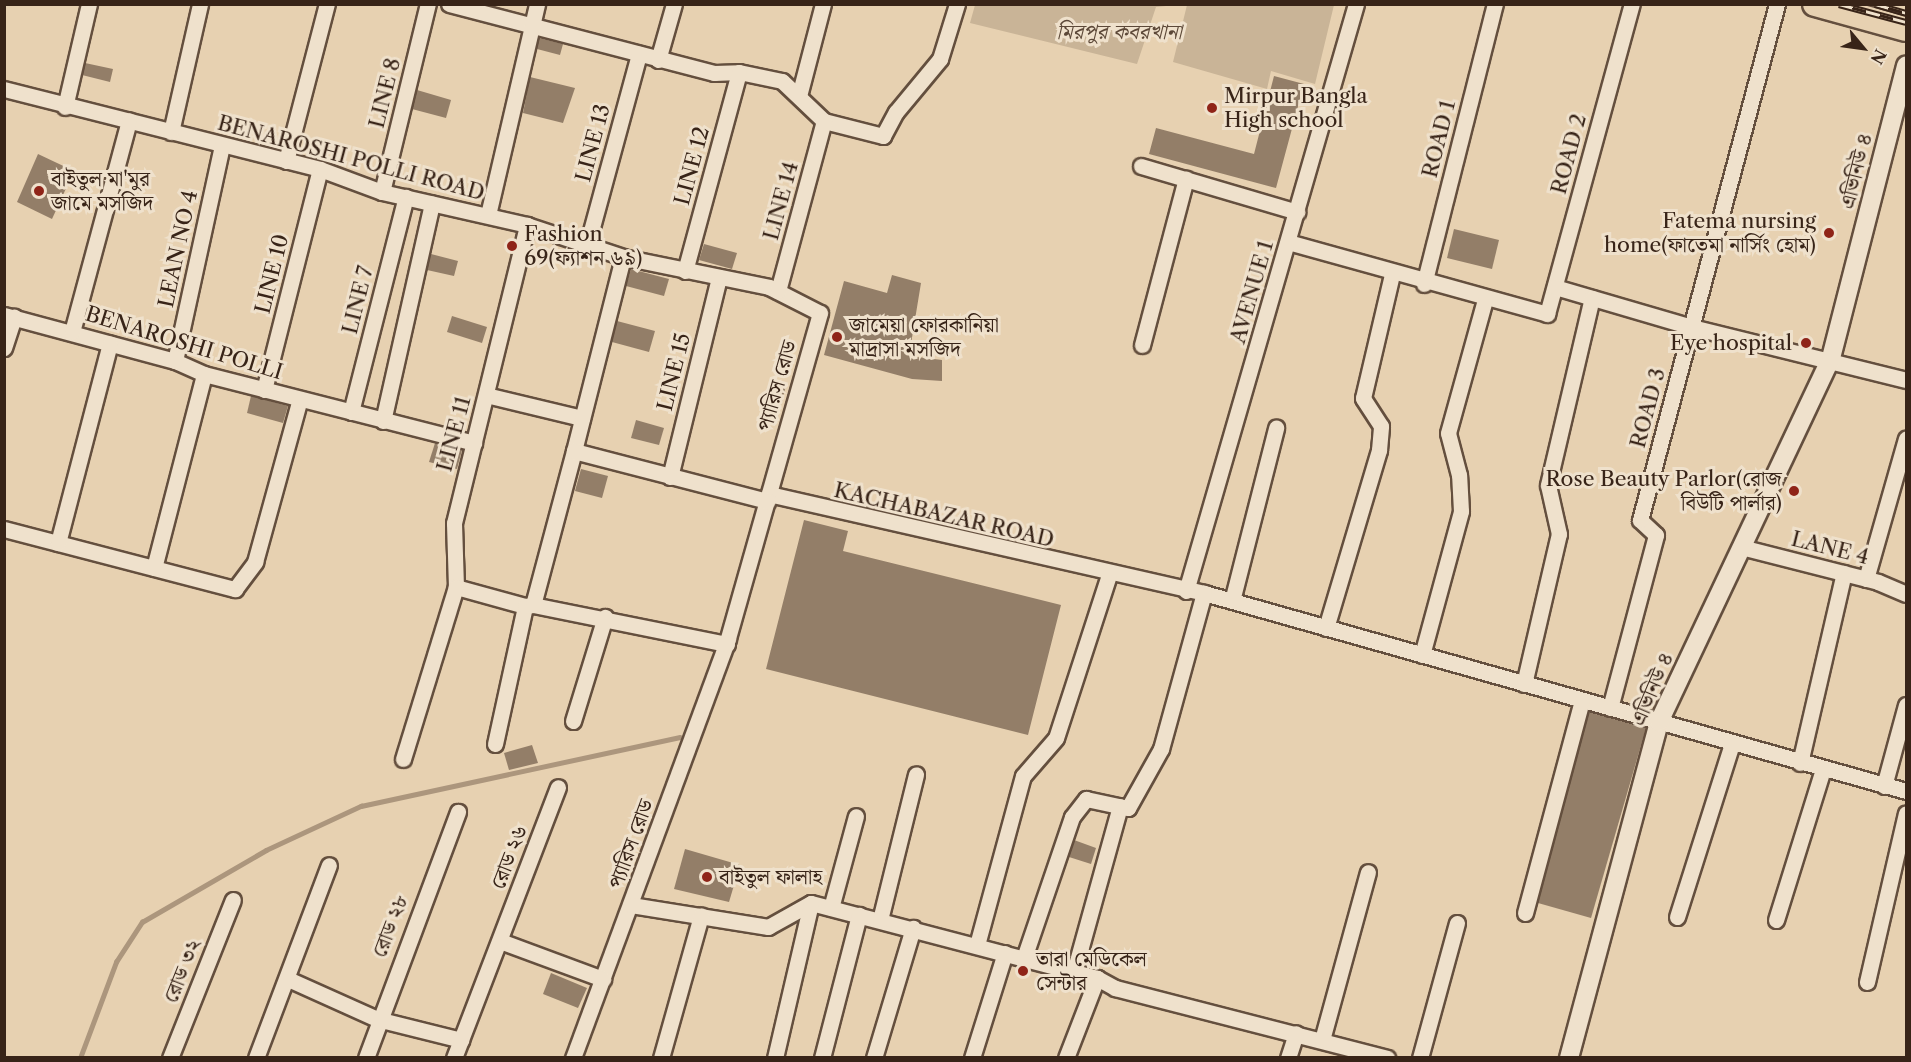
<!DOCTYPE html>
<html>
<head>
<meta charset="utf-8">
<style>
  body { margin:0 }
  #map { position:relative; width:1911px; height:1062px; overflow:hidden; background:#e7d1b1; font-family:"Libre Caslon Text","Noto Serif Bengali",serif }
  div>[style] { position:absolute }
  .green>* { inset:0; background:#c9b497 }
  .stream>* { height:4.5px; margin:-2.25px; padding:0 2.25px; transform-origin:2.25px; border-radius:2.25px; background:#ac967d }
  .building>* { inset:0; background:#937e68 }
  .roads { filter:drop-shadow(2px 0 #644f3e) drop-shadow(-2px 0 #644f3e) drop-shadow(0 2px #644f3e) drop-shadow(0 -2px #644f3e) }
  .minor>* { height:15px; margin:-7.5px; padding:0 7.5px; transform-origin:7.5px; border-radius:7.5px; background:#efe1cc }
  .tertiary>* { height:18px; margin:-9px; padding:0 9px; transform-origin:9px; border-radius:9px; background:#efe1cc }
  .primary>* { height:24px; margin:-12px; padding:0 12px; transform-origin:12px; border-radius:12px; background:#e7d1b1 }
  .rail>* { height:7px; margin-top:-3.5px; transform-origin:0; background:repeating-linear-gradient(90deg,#efe1cc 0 14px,#382418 0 28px); box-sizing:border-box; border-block:2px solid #382418 }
  .dots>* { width:16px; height:16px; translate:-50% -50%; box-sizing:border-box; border:3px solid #efe1cc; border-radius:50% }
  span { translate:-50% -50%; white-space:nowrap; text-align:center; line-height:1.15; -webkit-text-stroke:6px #efe1cc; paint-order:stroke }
  .park-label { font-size:21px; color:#5c4838; font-style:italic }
  .street-label { font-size:21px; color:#382418 }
  .poi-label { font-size:21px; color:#382418 }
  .left { translate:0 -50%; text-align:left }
  .right { translate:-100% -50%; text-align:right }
  .frame { position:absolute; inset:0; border:6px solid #382418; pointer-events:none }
  .north { position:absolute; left:1833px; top:18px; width:60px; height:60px; -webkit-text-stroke:4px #efe1cc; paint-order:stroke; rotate:119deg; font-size:16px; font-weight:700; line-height:24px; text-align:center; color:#382418 }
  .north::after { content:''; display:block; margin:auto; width:21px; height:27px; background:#382418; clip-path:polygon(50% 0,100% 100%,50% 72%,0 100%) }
</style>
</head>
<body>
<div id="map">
  <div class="green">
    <i style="clip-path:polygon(975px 5px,975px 4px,1176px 5px,1156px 7px,1137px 64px,970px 23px)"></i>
    <i style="clip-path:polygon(1187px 5px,1334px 5px,1315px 84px,1271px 71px,1267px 89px,1173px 62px)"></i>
  </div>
  <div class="stream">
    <i style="left:80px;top:1058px;width:103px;rotate:-69.4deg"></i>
    <i style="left:116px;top:962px;width:48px;rotate:-57deg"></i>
    <i style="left:142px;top:922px;width:143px;rotate:-30.1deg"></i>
    <i style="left:266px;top:850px;width:105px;rotate:-24.9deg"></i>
    <i style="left:361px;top:806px;width:326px;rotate:-12.2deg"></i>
  </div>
  <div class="building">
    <i style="clip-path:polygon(539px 38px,563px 44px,560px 55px,537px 49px)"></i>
    <i style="clip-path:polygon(85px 63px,113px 69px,110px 82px,82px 75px)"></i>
    <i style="clip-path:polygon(1274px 76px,1304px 84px,1276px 188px,1149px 154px,1156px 128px,1254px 154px)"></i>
    <i style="clip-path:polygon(530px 77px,575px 88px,563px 123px,523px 113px)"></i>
    <i style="clip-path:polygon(417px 90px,451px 100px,446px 118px,412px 109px)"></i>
    <i style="clip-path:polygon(38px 154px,74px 171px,52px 219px,17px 202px)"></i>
    <i style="clip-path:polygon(1454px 229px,1499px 240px,1492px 269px,1447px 258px)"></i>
    <i style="clip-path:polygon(704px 244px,737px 253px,732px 269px,699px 260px)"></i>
    <i style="clip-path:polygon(431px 254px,458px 261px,454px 276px,427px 270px)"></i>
    <i style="clip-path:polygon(631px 269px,669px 279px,664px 296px,626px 286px)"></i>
    <i style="clip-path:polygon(892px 275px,921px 283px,909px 356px,942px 360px,942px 381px,912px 379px,824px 355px,844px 281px,887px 293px)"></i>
    <i style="clip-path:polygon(452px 316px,487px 327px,482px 343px,447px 332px)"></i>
    <i style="clip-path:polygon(617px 321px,655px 331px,649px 352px,612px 342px)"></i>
    <i style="clip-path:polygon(774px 382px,786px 385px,781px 405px,769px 402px)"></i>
    <i style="clip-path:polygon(251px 396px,288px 406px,283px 423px,247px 413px)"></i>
    <i style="clip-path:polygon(636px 420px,664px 428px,659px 445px,631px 438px)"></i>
    <i style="clip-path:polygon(435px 443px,462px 450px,457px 469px,429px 462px)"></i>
    <i style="clip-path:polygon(581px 469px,608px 476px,602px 498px,575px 491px)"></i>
    <i style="clip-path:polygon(804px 520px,848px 531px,843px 551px,1061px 605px,1028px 735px,766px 669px)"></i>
    <i style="clip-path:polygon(1589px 712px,1646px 728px,1591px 918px,1538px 903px)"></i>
    <i style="clip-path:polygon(532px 745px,538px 763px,509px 770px,504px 753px)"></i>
    <i style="clip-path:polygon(1074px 840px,1096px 848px,1091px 864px,1069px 857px)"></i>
    <i style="clip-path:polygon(685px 849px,740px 865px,729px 902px,674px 889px)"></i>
    <i style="clip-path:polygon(551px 973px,587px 988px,578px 1008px,543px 994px)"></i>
  </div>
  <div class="roads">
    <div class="minor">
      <i style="left:449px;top:4px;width:274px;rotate:14.6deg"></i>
      <i style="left:714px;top:73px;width:25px;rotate:-2deg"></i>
      <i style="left:739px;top:72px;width:44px;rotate:11.8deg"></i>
      <i style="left:782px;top:81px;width:58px;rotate:43.6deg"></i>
      <i style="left:824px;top:121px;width:61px;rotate:14.3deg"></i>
      <i style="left:883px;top:136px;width:27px;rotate:-62deg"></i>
      <i style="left:896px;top:112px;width:69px;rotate:-50.3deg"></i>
      <i style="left:940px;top:59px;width:58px;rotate:-72.8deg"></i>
      <i style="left:658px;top:60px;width:58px;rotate:-74.1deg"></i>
      <i style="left:4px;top:89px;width:326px;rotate:14.2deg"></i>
      <i style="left:320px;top:169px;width:66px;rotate:20.4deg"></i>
      <i style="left:382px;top:192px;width:149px;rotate:12.8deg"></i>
      <i style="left:527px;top:225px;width:101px;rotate:18.4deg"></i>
      <i style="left:623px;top:257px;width:149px;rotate:11.6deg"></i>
      <i style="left:769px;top:287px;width:57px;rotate:27deg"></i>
      <i style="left:820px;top:313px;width:339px;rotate:105.8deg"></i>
      <i style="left:728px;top:639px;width:447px;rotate:110.3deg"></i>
      <i style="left:799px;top:96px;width:95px;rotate:-75.4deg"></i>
      <i style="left:65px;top:107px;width:106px;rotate:-76.9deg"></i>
      <i style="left:171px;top:132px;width:131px;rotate:-77.2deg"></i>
      <i style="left:286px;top:161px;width:162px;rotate:-75.4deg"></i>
      <i style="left:1141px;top:166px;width:163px;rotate:16.4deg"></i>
      <i style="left:382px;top:192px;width:194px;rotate:-76.3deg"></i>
      <i style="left:488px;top:215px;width:217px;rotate:-76.9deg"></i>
      <i style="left:588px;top:242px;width:195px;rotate:-74.8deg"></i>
      <i style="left:1288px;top:242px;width:269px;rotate:15.5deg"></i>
      <i style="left:1547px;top:314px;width:321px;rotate:-74.7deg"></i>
      <i style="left:685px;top:271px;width:206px;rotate:-74.8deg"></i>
      <i style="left:1424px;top:284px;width:289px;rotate:-75.8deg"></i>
      <i style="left:1555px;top:287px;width:143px;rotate:16.3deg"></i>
      <i style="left:1692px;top:327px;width:220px;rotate:13.9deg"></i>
      <i style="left:778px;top:291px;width:176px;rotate:-74.9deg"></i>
      <i style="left:4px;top:315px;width:177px;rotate:15.1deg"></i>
      <i style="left:175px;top:361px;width:32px;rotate:24deg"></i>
      <i style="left:204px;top:374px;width:279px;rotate:14.3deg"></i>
      <i style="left:72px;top:332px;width:219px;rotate:-74.9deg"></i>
      <i style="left:1142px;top:345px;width:172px;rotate:-75.2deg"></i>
      <i style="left:4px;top:348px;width:33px;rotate:-72deg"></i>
      <i style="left:175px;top:361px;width:221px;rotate:-77.7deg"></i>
      <i style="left:264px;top:390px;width:228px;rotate:-75.8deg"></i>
      <i style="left:486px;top:395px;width:99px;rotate:13.5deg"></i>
      <i style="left:351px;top:412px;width:222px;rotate:-75.7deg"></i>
      <i style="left:383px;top:421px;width:223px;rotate:-77.3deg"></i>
      <i style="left:574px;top:451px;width:200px;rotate:-75.8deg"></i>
      <i style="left:670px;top:477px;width:206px;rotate:-76.2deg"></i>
      <i style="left:769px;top:494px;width:446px;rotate:12.8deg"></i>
      <i style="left:1204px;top:593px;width:729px;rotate:15.75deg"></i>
      <i style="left:4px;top:529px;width:239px;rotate:14.6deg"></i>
      <i style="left:235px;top:589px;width:34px;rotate:-53deg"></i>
      <i style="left:255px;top:562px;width:169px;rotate:-74.6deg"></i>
      <i style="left:58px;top:543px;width:206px;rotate:-75.4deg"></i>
      <i style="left:1741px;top:547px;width:141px;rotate:14.3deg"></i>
      <i style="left:1878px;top:582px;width:30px;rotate:23deg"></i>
      <i style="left:154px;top:568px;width:200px;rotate:-75.5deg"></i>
      <i style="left:1866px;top:579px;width:146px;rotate:-74.1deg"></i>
      <i style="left:1186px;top:591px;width:611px;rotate:-73.85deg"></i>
      <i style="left:1232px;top:601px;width:179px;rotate:-75.7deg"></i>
      <i style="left:533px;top:605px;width:198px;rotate:11.4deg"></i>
      <i style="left:525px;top:606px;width:72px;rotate:-164.6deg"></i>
      <i style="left:456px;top:587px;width:64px;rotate:-91.8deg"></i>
      <i style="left:454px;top:523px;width:307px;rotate:-76.2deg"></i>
      <i style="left:1326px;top:628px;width:186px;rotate:-73.4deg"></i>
      <i style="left:1379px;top:450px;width:24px;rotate:-85deg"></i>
      <i style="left:1381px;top:426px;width:33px;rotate:-123deg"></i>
      <i style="left:1363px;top:398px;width:127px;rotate:-76.8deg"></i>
      <i style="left:1422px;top:655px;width:149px;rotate:-74.8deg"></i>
      <i style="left:1461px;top:511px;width:36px;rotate:-93deg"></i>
      <i style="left:1459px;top:475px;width:43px;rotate:-104.7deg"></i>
      <i style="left:1448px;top:433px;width:138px;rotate:-74.5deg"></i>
      <i style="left:1524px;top:684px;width:154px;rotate:-76.9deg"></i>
      <i style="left:1559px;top:534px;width:50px;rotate:-102.7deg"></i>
      <i style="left:1548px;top:485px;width:192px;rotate:-76.8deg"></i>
      <i style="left:1610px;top:708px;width:179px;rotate:-75.1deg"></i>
      <i style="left:1656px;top:535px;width:22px;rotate:-137deg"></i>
      <i style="left:1640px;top:520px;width:534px;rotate:-75.13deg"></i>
      <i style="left:573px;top:721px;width:109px;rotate:-72.9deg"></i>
      <i style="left:495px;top:744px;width:141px;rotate:-77.7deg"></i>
      <i style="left:525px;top:606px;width:8px;rotate:-7deg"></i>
      <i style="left:533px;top:605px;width:159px;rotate:-75.1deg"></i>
      <i style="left:574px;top:451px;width:200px;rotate:14.5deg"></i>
      <i style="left:403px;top:759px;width:180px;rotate:-72.9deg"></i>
      <i style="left:1800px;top:763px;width:195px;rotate:-77deg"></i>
      <i style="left:1884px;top:786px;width:84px;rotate:-74.8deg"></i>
      <i style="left:811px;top:903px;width:296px;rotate:14.7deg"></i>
      <i style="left:1097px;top:978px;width:21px;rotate:29deg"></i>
      <i style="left:1115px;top:988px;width:281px;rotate:14.4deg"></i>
      <i style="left:631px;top:905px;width:139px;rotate:9.1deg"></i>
      <i style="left:768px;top:927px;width:49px;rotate:-29.2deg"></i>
      <i style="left:831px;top:908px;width:95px;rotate:-74.8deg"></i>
      <i style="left:1525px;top:913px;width:220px;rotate:-75deg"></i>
      <i style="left:1677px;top:917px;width:182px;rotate:-72.4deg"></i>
      <i style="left:880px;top:920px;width:150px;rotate:-76.1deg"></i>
      <i style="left:1776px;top:920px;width:158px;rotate:-72.7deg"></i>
      <i style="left:500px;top:941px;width:110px;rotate:20.3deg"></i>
      <i style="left:977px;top:945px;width:175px;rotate:-74.8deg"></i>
      <i style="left:1023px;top:776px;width:50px;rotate:-49deg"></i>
      <i style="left:1056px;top:738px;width:171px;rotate:-72deg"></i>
      <i style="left:1024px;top:958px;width:149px;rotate:-71.2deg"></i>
      <i style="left:1072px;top:817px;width:23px;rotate:-52deg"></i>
      <i style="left:1086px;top:799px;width:43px;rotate:12.1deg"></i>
      <i style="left:1128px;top:808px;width:68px;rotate:-60.8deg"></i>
      <i style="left:1161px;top:749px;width:162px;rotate:-74.6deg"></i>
      <i style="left:1074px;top:972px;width:172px;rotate:-74.5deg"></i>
      <i style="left:288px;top:979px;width:98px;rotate:24.2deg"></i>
      <i style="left:377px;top:1019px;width:87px;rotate:14deg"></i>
      <i style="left:1867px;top:982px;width:173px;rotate:-77deg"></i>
      <i style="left:1322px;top:1040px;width:174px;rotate:-74.7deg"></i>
      <i style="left:170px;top:1058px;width:170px;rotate:-68.3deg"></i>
      <i style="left:256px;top:1058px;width:206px;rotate:-69.3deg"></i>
      <i style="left:366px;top:1058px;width:263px;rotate:-69.5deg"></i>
      <i style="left:454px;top:1058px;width:290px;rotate:-69deg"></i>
      <i style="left:661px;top:1058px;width:148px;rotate:-74.3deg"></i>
      <i style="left:775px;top:1058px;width:159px;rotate:-76.9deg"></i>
      <i style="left:822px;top:1058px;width:148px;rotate:-75.5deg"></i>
      <i style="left:874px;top:1058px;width:136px;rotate:-73.3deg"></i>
      <i style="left:972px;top:1058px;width:110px;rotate:-72.6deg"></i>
      <i style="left:1066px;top:1058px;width:86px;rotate:-68.8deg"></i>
      <i style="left:1288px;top:1058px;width:26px;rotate:-72deg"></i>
      <i style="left:1420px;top:1058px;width:140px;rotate:-74.7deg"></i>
    </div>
    <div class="tertiary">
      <i style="left:1569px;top:1058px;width:348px;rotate:-75deg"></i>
      <i style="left:1659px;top:722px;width:403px;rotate:-64.7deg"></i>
      <i style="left:1831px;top:358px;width:302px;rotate:-75.6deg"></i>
    </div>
    <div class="primary">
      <i style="left:1815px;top:4px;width:94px;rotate:15.4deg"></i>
    </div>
  </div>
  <div class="rail">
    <i style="left:1839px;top:4px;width:69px;rotate:15deg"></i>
    <i style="left:1875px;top:4px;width:32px;rotate:16deg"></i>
  </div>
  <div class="dots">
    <i style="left:1212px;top:108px;background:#8f2418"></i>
    <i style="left:39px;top:191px;background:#8f2418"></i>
    <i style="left:1829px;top:233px;background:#8f2418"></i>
    <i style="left:512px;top:246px;background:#8f2418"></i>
    <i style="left:837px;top:337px;background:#8f2418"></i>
    <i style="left:1806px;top:343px;background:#8f2418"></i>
    <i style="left:1794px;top:491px;background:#8f2418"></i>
    <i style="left:707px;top:877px;background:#8f2418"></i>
    <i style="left:1023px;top:971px;background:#8f2418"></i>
  </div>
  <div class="park-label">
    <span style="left:1119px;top:32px">মিরপুর কবরখানা</span>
  </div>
  <div class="street-label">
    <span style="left:385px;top:93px;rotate:-76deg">LINE 8</span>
    <span style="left:1439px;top:139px;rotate:-76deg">ROAD 1</span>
    <span style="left:593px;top:143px;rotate:-75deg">LINE 13</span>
    <span style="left:1569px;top:154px;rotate:-75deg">ROAD 2</span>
    <span style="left:351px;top:158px;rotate:15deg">BENAROSHI POLLI ROAD</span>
    <span style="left:692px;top:166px;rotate:-75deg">LINE 12</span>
    <span style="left:1856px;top:171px;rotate:-76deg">এভিনিউ ৪</span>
    <span style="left:781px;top:201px;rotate:-75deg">LINE 14</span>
    <span style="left:178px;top:249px;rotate:-78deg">LEAN NO 4</span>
    <span style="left:272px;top:274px;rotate:-76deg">LINE 10</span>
    <span style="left:1252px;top:292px;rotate:-74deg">AVENUE 1</span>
    <span style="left:358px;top:300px;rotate:-76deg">LINE 7</span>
    <span style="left:184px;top:343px;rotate:17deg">BENAROSHI POLLI</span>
    <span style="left:674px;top:372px;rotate:-76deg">LINE 15</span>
    <span style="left:777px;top:386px;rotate:-74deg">প্যারিস রোড</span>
    <span style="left:1648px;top:408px;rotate:-75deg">ROAD 3</span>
    <span style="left:454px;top:434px;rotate:-75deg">LINE 11</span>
    <span style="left:944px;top:515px;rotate:13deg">KACHABAZAR ROAD</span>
    <span style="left:1830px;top:548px;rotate:14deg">LANE 4</span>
    <span style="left:1652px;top:689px;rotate:-67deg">এভিনিউ ৪</span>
    <span style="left:631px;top:844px;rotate:-70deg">প্যারিস রোড</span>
    <span style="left:509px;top:857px;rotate:-69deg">রোড ২৬</span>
    <span style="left:390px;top:926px;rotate:-69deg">রোড ২৮</span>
    <span style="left:182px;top:971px;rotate:-68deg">রোড ৩২</span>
  </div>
  <div class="poi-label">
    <span class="left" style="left:1224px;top:108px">Mirpur Bangla<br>High school</span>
    <span class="left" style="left:51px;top:191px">বাইতুল মা'মুর<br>জামে মসজিদ</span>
    <span class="right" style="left:1816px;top:233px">Fatema nursing<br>home(ফাতেমা নার্সিং হোম)</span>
    <span class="left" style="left:524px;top:246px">Fashion<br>69(ফ্যাশন ৬৯)</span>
    <span class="left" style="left:849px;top:337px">জামেয়া ফোরকানিয়া<br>মাদ্রাসা মসজিদ</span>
    <span class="right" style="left:1792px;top:343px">Eye hospital</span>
    <span class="right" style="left:1782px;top:491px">Rose Beauty Parlor(রোজ<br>বিউটি পার্লার)</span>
    <span class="left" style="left:719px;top:877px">বাইতুল ফালাহ</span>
    <span class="left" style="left:1036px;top:971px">তারা মেডিকেল<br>সেন্টার</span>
  </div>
  <div class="frame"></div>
  <div class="north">N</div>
</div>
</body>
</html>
